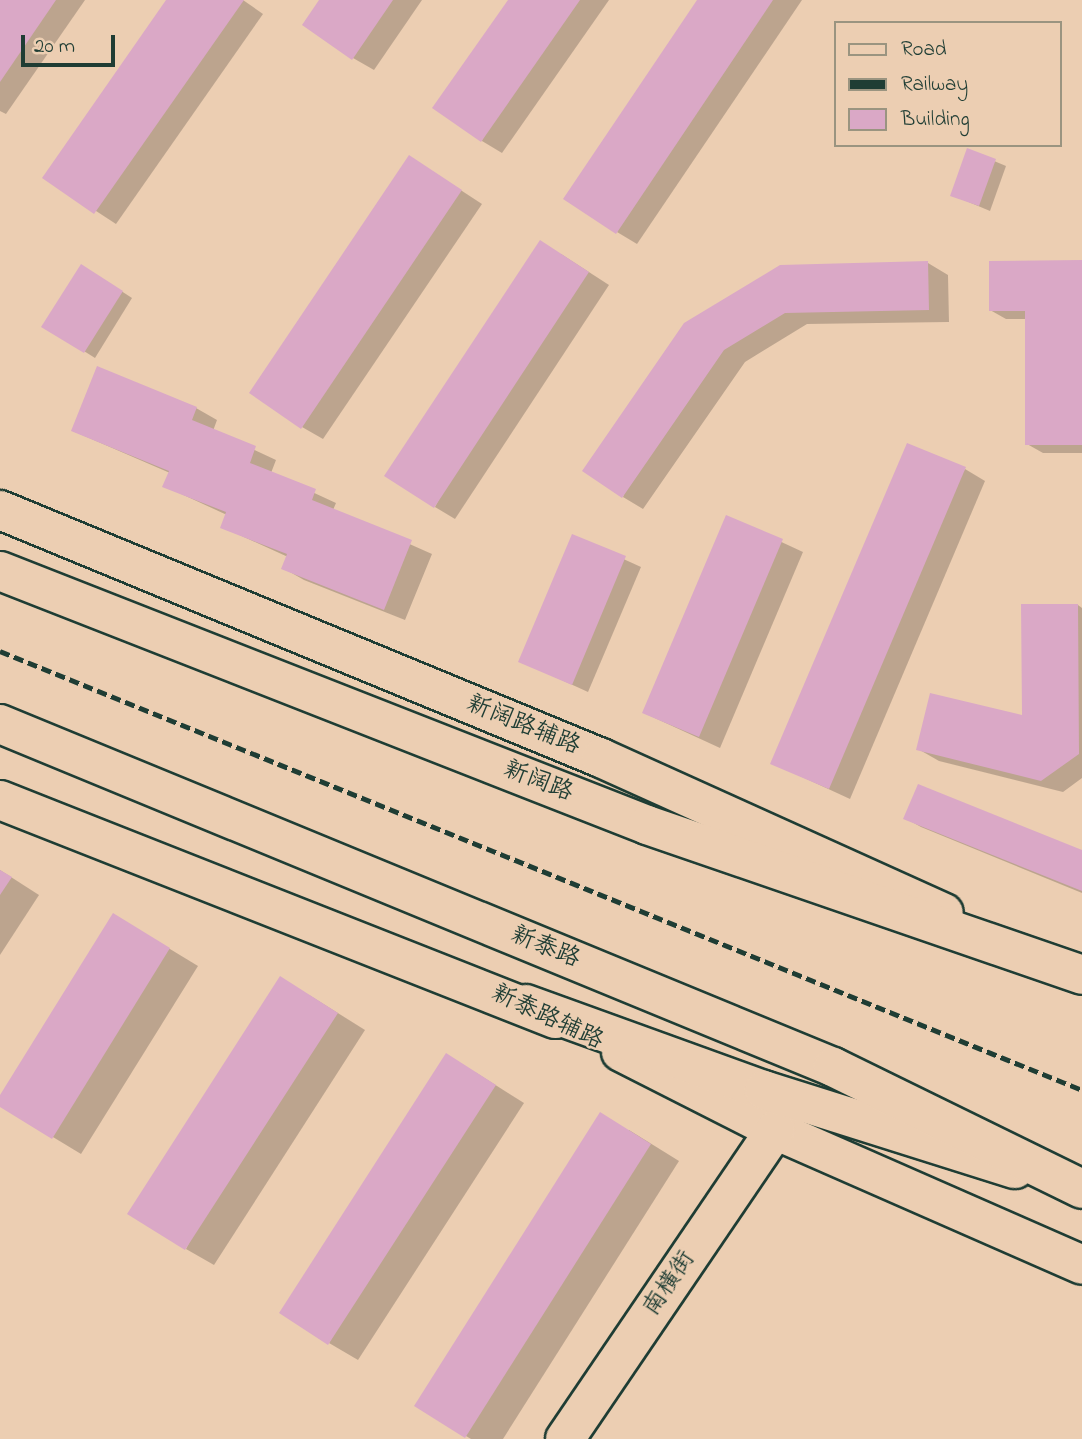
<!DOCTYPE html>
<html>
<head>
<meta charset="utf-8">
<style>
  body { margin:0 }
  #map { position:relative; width:1082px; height:1439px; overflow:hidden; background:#ecceb2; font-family:"Indie Flower","LXGW WenKai TC",sans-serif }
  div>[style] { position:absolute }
  .shadow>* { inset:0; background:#0003 }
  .building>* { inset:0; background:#daa8c6 }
  .roads { filter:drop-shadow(2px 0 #1f3d34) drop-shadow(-2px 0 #1f3d34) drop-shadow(0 2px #1f3d34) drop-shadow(0 -2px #1f3d34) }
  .minor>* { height:38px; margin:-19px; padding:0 19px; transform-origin:19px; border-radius:19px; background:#ecceb2 }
  .major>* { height:38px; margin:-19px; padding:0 19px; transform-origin:19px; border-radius:19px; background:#ecceb2 }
  .highway>* { height:38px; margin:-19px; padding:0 19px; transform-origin:19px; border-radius:19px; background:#ecceb2 }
  .rail>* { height:5px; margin-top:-2.5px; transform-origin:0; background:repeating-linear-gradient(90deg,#1f3d34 0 10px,transparent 0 15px) }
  span { translate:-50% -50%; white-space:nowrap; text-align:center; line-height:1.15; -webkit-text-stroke:5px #ecceb2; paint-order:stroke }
  .street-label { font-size:24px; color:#1f3d34 }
  .legend { position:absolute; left:834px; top:21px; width:228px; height:126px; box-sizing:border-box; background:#ecceb2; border:2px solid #9a9480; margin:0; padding:9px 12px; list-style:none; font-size:21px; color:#1f3d34 }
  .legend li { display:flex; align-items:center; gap:14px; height:35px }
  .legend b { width:35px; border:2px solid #9a9480 }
  .scale { position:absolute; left:21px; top:35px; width:94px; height:32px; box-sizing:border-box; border:4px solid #1f3d34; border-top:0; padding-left:9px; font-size:21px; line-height:24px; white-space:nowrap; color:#1f3d34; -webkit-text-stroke:5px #ecceb2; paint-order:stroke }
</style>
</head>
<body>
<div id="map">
  <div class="shadow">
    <i style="clip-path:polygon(0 0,85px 0,6px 114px,0 111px)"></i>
    <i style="clip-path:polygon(169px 0,243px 0,263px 14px,116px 224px,44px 177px)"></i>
    <i style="clip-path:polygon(321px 0,422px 0,374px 70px,353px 58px)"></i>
    <i style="clip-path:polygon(510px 0,609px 0,502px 153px,482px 141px)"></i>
    <i style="clip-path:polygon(699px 0,802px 0,637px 244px,617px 232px)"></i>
    <i style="clip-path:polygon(968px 150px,1006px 166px,990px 211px,952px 195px)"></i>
    <i style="clip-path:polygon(410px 157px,482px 204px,323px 439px,302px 427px)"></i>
    <i style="clip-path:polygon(561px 254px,609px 285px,455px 519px,435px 507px)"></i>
    <i style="clip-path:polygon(928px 263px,948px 275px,949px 322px,807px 324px,745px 362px,643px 509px,623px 497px,685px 325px)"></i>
    <i style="clip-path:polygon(1082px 263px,1082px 453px,1043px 453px,1027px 444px,1026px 319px,1006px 319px,990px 310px)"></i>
    <i style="clip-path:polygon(92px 272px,132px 298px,95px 358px,44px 326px)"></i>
    <i style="clip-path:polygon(196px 408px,217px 420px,213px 431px,276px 460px,271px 473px,336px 503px,333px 510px,432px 554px,405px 620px,304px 580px,283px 568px,288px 557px,222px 527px,227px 515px,164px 486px,170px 473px,73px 431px)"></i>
    <i style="clip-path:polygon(965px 469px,985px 481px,850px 799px,772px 763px)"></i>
    <i style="clip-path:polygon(727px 517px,803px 552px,720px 748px,644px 713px)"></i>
    <i style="clip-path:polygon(573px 536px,641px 567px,588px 692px,520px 661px)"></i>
    <i style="clip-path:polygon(1078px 605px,1082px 608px,1082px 778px,1063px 792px,939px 761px,918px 749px,1023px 717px)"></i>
    <i style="clip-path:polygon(905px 818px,1082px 852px,1082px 893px,921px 827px)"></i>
    <i style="clip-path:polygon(0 870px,39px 895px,0 955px)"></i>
    <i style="clip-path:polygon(142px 932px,198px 966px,81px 1154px,0 1105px,0 1098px)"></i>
    <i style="clip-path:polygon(309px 995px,365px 1030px,214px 1265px,186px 1249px)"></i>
    <i style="clip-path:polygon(475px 1072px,524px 1103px,358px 1360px,329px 1343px)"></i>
    <i style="clip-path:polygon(629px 1130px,679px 1161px,503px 1439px,471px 1439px,416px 1406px)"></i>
  </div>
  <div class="building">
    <i style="clip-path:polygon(0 0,56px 0,0 82px)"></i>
    <i style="clip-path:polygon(166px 0,244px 0,94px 214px,42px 178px)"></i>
    <i style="clip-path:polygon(319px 0,393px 0,352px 60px,302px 25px)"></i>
    <i style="clip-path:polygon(508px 0,580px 0,481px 142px,432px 108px)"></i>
    <i style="clip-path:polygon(697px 0,773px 0,616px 234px,563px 199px)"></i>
    <i style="clip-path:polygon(967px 148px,996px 159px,979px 206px,950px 196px)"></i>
    <i style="clip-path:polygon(409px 155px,462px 190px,301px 429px,249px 393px)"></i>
    <i style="clip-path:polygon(540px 240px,589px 272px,434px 508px,384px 476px)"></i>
    <i style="clip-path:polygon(1082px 260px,1082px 445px,1025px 445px,1025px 311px,989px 311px,989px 261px)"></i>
    <i style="clip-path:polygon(928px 261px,929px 310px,785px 313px,724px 350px,622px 498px,582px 471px,684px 323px,780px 265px)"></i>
    <i style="clip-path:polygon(81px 264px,123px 291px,84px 353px,41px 327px)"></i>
    <i style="clip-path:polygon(97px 366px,197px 407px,192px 420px,256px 446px,250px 463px,316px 489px,312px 500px,412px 540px,384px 610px,281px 569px,287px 554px,220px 528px,226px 512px,162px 487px,169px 471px,71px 431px)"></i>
    <i style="clip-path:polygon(907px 443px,966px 467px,829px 789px,770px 764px)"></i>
    <i style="clip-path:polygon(726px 515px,783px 539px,699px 737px,642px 713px)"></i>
    <i style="clip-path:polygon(572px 534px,626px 556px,572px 685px,518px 662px)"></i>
    <i style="clip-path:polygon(1021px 604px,1078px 604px,1079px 754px,1041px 781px,916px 750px,930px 693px,1022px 715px)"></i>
    <i style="clip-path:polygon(918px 784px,1082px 850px,1082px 891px,903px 819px)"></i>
    <i style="clip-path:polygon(0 870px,12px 877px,0 895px)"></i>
    <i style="clip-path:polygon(113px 913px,170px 948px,52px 1139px,0 1107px,0 1095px)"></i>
    <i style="clip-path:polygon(280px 976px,338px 1013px,185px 1250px,127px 1214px)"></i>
    <i style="clip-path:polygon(446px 1053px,496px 1085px,328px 1345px,279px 1313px)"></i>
    <i style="clip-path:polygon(600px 1112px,651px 1144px,465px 1438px,414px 1406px)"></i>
  </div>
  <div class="roads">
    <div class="minor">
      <i style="left:0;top:510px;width:650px;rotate:22.42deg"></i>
      <i style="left:601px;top:758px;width:376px;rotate:24.3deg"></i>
      <i style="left:0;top:800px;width:597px;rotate:21.53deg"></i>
      <i style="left:621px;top:1052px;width:173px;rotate:26.9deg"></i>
      <i style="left:775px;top:1130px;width:335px;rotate:23.7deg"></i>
      <i style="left:565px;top:1439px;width:374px;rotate:-55.8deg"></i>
    </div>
    <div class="major">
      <i style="left:526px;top:1004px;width:253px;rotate:19.9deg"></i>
      <i style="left:764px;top:1090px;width:263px;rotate:17.5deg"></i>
    </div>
    <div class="highway">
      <i style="left:0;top:571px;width:695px;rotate:21.43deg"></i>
      <i style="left:647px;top:825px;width:460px;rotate:19deg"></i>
      <i style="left:0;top:724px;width:901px;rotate:22.38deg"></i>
      <i style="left:833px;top:1067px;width:277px;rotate:26.1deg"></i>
    </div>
  </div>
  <div class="rail">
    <i style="left:0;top:651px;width:1168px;rotate:22.08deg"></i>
  </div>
  <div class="street-label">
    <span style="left:523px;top:726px;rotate:22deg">新阔路辅路</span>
    <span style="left:538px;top:782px;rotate:21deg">新阔路</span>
    <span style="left:545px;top:948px;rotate:22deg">新泰路</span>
    <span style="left:547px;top:1018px;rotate:25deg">新泰路辅路</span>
    <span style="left:670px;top:1284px;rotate:-56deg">南横街</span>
  </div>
  <ul class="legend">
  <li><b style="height:9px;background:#ecceb2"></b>Road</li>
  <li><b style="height:9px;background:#1f3d34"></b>Railway</li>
  <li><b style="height:19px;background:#daa8c6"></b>Building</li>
  </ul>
  <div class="scale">20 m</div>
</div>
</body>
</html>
